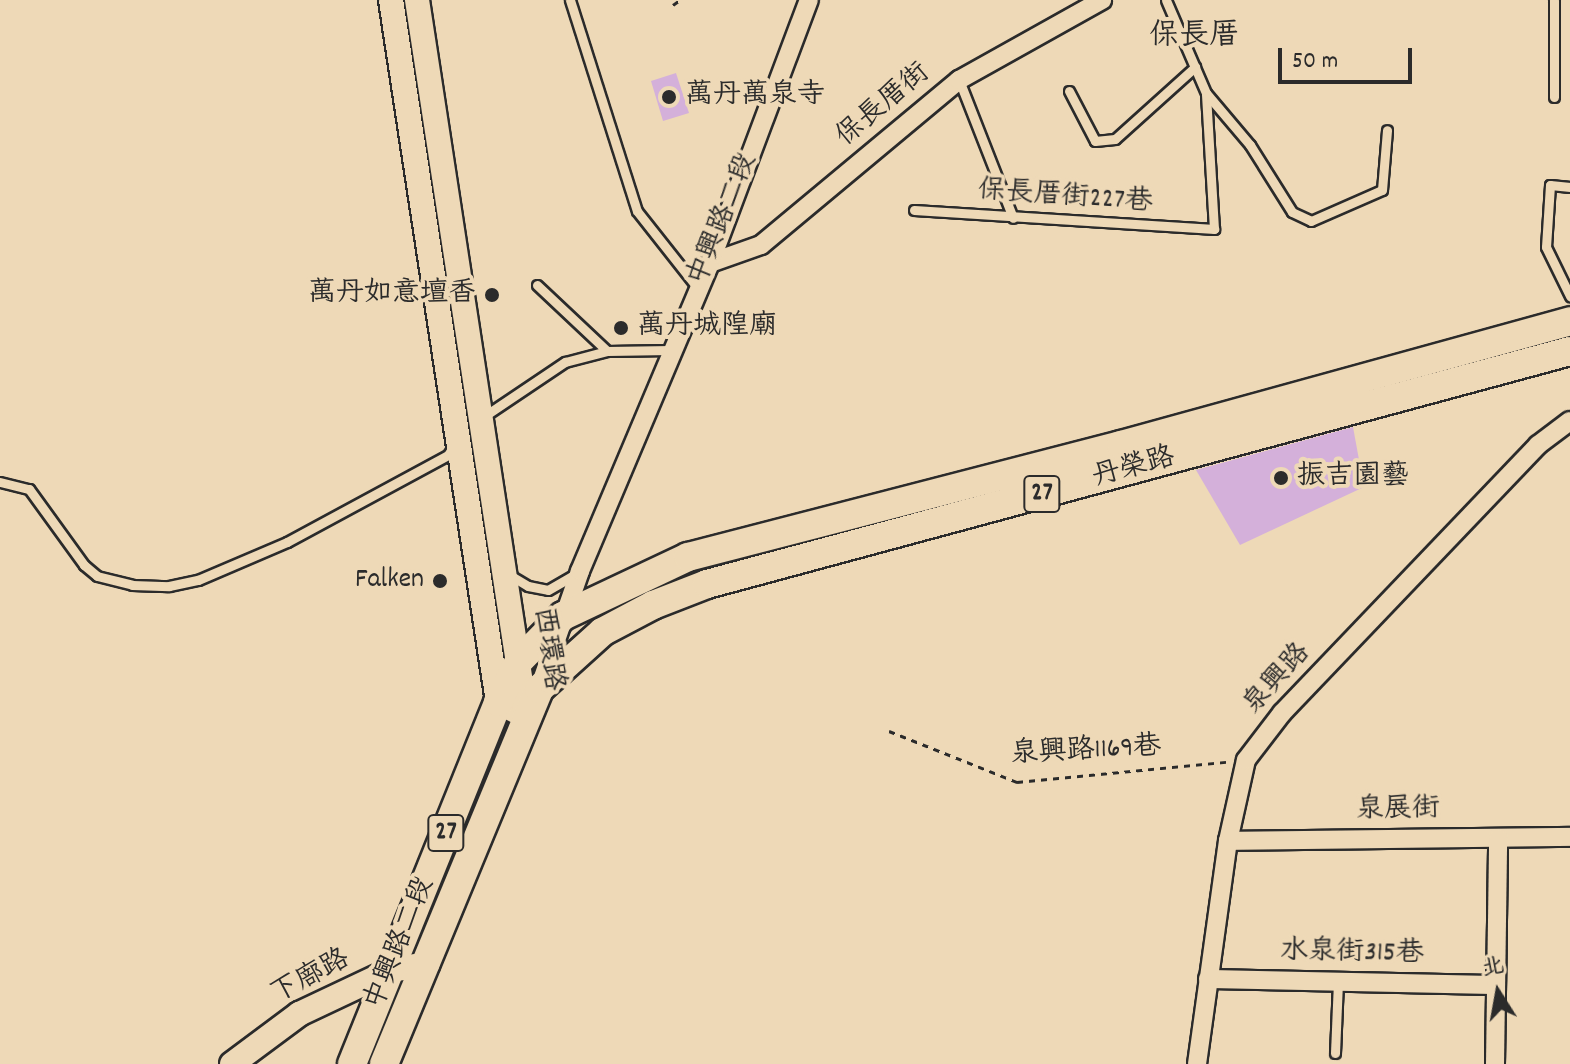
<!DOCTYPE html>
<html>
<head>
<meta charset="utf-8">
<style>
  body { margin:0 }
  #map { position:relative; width:1570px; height:1064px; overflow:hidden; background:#eed9b7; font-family:Dekko,"LXGW WenKai TC",sans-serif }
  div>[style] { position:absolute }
  .building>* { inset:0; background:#d4b0da }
  .path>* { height:3px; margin-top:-1.5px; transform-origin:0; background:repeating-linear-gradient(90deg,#2b2b2b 0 6px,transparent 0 12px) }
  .roads { filter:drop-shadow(2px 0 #2b2b2b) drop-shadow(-2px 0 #2b2b2b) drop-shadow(0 2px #2b2b2b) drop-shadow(0 -2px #2b2b2b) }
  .lane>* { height:9px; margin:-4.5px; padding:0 4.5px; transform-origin:4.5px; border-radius:4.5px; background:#eed9b7 }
  .street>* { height:18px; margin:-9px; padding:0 9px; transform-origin:9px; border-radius:9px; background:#eed9b7 }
  .secondary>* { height:24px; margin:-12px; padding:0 12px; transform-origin:12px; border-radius:12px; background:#eed9b7 }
  .primary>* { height:28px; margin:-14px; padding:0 14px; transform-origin:14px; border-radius:14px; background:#eed9b7 }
  .dots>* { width:22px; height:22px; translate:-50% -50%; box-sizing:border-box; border:4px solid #eed9b7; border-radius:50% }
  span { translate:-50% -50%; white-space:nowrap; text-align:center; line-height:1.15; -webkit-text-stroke:8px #eed9b7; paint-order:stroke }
  .shield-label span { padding:2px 6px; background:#eed9b7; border:2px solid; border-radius:6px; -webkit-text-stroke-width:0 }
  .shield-label { font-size:26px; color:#2b2b2b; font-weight:700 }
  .poi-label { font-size:28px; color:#2b2b2b }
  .left { translate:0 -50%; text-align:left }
  .right { translate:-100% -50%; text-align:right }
  .street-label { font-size:28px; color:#2b2b2b }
  .neighbourhood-label { font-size:30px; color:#2b2b2b }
  .north { position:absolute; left:1458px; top:952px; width:80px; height:80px; -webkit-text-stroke:6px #eed9b7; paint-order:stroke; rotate:349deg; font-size:22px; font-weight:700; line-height:32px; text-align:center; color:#2b2b2b }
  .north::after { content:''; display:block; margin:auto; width:28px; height:36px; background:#2b2b2b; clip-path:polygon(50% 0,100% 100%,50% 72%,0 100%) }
  .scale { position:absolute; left:1278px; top:48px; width:134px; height:36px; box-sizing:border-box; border:4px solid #2b2b2b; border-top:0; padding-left:10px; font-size:24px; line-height:28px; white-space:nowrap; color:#2b2b2b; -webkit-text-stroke:6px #eed9b7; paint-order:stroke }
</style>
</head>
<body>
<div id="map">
  <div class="building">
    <i style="clip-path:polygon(676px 73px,689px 113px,663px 121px,651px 81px)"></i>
    <i style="clip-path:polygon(1353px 427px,1364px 487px,1240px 545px,1196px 470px)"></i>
  </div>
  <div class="path">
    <i style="left:673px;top:5px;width:9px;rotate:-36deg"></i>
    <i style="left:889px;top:731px;width:138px;rotate:21.7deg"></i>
    <i style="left:1017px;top:782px;width:210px;rotate:-5.5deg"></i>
  </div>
  <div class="roads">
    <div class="lane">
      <i style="left:570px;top:0;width:221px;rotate:72.4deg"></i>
      <i style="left:637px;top:211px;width:97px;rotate:51.7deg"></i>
      <i style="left:959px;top:80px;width:148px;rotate:68.6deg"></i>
      <i style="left:1069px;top:91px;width:56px;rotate:62.5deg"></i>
      <i style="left:1095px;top:141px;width:20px;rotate:-6deg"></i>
      <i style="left:1115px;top:139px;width:108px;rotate:-42deg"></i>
      <i style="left:1206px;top:93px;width:68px;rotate:49.8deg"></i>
      <i style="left:1250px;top:145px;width:79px;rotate:57.9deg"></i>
      <i style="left:1292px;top:212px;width:21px;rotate:25deg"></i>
      <i style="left:1311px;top:221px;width:77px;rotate:-23.6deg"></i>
      <i style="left:1382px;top:190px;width:60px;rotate:-85.2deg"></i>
      <i style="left:1554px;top:97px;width:97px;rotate:-90deg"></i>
      <i style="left:1570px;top:187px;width:20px;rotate:-174deg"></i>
      <i style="left:1550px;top:185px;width:62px;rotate:93.7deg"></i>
      <i style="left:1546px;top:247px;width:55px;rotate:63.9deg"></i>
      <i style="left:914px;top:210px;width:301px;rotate:3.6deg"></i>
      <i style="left:1214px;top:229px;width:136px;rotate:-93.4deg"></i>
      <i style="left:1206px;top:93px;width:101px;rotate:-113.3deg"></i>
      <i style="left:537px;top:285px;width:96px;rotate:43.3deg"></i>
      <i style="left:607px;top:351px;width:64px;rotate:-0.9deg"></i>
      <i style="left:483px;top:417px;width:99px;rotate:-33.9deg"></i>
      <i style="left:565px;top:362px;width:43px;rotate:-14.7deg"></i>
      <i style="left:0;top:482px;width:30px;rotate:14deg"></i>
      <i style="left:29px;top:489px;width:94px;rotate:54.1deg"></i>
      <i style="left:84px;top:565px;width:17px;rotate:40deg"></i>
      <i style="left:97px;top:576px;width:36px;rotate:14deg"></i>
      <i style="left:132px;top:585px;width:37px;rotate:2deg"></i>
      <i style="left:169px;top:586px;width:30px;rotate:-12deg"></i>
      <i style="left:198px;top:580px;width:97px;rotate:-23.1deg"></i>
      <i style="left:287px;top:542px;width:183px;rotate:-28.4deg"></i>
      <i style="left:448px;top:455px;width:9px;rotate:-58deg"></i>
      <i style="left:508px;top:574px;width:23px;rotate:31deg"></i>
      <i style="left:528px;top:586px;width:20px;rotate:11deg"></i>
      <i style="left:548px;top:590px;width:34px;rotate:-30deg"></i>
      <i style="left:1335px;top:1053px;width:71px;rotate:-87.6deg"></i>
    </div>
    <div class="street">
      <i style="left:710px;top:263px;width:54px;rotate:-19.4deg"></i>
      <i style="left:761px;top:245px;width:258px;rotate:-39.8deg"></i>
      <i style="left:959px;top:80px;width:164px;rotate:-29.2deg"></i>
      <i style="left:540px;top:686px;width:122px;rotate:-70.8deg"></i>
      <i style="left:580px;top:571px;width:334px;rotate:-67.1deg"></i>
      <i style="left:710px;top:263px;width:281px;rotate:-69.4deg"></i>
      <i style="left:1228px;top:841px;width:342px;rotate:-0.7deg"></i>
      <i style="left:1208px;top:979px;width:287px;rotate:1.2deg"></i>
      <i style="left:1197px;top:1064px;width:225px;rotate:-82.1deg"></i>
      <i style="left:1228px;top:841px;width:83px;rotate:-77.5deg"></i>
      <i style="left:1246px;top:760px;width:59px;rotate:-52.5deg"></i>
      <i style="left:1282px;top:713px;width:371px;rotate:-46.3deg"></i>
      <i style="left:1538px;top:445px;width:40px;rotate:-37deg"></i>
      <i style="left:1495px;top:1064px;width:226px;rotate:-89.2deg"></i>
    </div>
    <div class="secondary">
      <i style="left:391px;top:0;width:710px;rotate:81.33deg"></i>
      <i style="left:498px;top:702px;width:31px;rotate:27deg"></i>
      <i style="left:417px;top:0;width:724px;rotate:81.34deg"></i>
      <i style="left:232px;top:1064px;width:84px;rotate:-36.7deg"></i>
      <i style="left:299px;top:1014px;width:103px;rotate:-25.3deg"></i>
      <i style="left:392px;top:970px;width:36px;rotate:-10deg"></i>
    </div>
    <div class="primary">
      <i style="left:352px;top:1064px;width:390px;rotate:-68deg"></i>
      <i style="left:498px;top:702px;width:46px;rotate:-62.9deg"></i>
      <i style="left:519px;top:661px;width:63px;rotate:-45.6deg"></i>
      <i style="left:563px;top:616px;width:138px;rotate:-25.3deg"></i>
      <i style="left:688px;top:557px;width:447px;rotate:-14.5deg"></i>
      <i style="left:1121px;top:445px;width:466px;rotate:-15.4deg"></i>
      <i style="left:384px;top:1064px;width:406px;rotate:-67.5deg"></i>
      <i style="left:539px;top:689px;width:85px;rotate:-42.1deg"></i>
      <i style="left:602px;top:632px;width:58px;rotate:-27.9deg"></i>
      <i style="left:653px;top:605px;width:58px;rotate:-21.3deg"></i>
      <i style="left:707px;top:584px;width:894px;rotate:-15.11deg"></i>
    </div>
  </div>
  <div class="dots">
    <i style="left:669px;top:97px;background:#2b2b2b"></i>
    <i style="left:492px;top:295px;background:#2b2b2b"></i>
    <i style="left:621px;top:328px;background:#2b2b2b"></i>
    <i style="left:1281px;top:478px;background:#2b2b2b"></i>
    <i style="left:440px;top:581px;background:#2b2b2b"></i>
  </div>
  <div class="shield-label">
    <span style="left:1042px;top:494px">27</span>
    <span style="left:446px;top:833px">27</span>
  </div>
  <div class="poi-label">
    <span class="left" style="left:685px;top:97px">萬丹萬泉寺</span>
    <span class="right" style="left:476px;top:295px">萬丹如意壇香</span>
    <span class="left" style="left:637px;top:328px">萬丹城隍廟</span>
    <span class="left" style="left:1297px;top:478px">振吉園藝</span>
    <span class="right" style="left:424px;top:581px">Falken</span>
  </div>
  <div class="street-label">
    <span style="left:884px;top:106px;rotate:-40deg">保長厝街</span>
    <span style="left:1065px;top:198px;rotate:4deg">保長厝街227巷</span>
    <span style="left:724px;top:220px;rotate:-68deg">中興路二段</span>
    <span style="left:1134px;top:469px;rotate:-15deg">丹榮路</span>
    <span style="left:547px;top:649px;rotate:82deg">西環路</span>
    <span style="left:1278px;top:680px;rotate:-48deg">泉興路</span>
    <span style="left:1086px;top:752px;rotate:-3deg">泉興路1169巷</span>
    <span style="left:1398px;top:811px;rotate:-1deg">泉展街</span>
    <span style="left:401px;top:944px;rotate:-68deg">中興路二段</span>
    <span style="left:1352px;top:954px;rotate:1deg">水泉街315巷</span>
    <span style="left:311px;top:978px;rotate:-28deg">下廍路</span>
  </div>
  <div class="neighbourhood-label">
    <span style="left:1194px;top:38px">保長厝</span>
  </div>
  <div class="north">北</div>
  <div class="scale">50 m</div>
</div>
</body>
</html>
